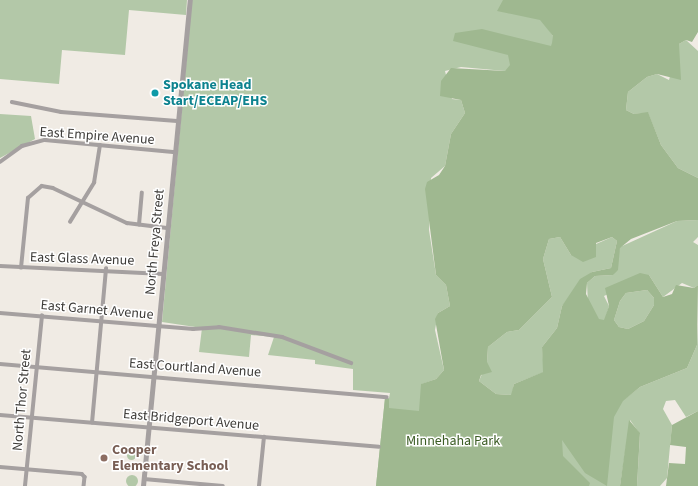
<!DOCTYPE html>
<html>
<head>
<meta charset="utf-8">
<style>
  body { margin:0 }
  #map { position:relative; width:698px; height:486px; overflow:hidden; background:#f0ebe4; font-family:"Source Sans 3",sans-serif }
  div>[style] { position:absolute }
  .green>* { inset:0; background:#b3c8a8 }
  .round { border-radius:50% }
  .forest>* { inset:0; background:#9fb890 }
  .minor>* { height:3.5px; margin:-1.75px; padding:0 1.75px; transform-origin:1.75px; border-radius:1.75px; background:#a5a0a0 }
  .tertiary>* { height:4.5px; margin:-2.25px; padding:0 2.25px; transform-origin:2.25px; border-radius:2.25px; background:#a5a0a0 }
  .dots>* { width:11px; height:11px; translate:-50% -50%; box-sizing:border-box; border:2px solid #fff; border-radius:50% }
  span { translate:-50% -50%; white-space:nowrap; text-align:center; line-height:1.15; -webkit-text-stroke:3px #fff; paint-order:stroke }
  .culture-label { font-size:14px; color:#0d838f; font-weight:700 }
  .left { translate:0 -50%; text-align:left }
  .street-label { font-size:14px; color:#3d3b38 }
  .park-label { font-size:14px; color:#3b5c24 }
  .education-label { font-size:14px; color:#785e54; font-weight:700 }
</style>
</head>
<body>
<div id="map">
  <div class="green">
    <i style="clip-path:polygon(0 0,187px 0,186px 15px,129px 10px,125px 55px,62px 50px,59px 84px,0 79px)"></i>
    <i style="clip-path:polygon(192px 0,529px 0,553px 36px,557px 55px,505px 71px,461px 67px,445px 71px,452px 99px,461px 100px,465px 113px,451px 134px,445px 166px,431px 178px,429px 230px,436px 275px,446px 285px,450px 306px,438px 313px,435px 330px,444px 370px,436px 379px,422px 384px,421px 393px,626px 398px,640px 387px,687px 368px,697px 345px,698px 324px,698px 411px,686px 417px,675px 400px,666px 401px,663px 409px,672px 425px,667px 478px,660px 486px,637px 486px,640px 434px,630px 420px,620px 486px,376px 486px,385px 398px,389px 398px,390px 393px,353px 390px,353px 369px,315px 364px,315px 360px,268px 355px,274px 337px,251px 335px,249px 357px,199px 352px,202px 328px,162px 322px)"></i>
    <i style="clip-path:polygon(686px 40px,698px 51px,698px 178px,678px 168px,661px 145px,648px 113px,634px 114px,626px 110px,628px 92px,647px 77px,657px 74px,669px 80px,679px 44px)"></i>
    <i style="clip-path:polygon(0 114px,31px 116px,35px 139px,0 158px)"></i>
    <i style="clip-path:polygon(698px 220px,698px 237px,693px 242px,698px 245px,698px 285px,694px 288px,682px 283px,663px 297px,649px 275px,604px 296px,609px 306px,605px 320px,599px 320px,588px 304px,587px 283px,595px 276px,613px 275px,620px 247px,677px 221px)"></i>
    <i style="clip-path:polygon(560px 237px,571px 255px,612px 237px,617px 241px,611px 268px,592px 272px,562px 306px,557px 328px,542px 347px,544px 372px,514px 384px,512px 395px,496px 394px,479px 381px,487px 362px,488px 347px,507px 332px,519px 330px,552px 297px,543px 259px,549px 239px)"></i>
    <i style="clip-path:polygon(647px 290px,654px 298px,654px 305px,644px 321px,628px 329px,619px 327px,614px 320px,620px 301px,626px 293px)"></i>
    <i class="round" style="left:126.5px;top:450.5px;width:9px;height:9px"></i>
    <i class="round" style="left:126px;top:475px;width:12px;height:12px"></i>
  </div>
  <div class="forest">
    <i style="clip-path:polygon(evenodd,503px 0,698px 0,698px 32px,692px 42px,686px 40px,679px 44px,681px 80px,657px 74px,647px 77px,628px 92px,626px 110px,634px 114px,648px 112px,661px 145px,678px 168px,698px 178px,698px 220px,677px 221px,631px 239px,620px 248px,618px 270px,613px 275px,595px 276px,587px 283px,586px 294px,599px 319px,604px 320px,609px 306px,605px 288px,640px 273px,649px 275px,663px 297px,672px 294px,676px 285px,694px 288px,698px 285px,697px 345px,687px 368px,640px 387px,623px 401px,614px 417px,607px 486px,585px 473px,562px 440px,563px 456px,590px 483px,589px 486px,376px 486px,385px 398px,389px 399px,389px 408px,419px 411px,421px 384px,436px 379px,444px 370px,435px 319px,438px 313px,450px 306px,446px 285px,436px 275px,425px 189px,427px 182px,439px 175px,445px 166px,451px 134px,465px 113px,461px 100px,440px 96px,441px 81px,451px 68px,505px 71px,510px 65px,508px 55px,453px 41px,455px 33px,482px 29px,551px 46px,552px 43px,553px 36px,540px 20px,497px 11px,503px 0,560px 237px,571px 255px,583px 262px,596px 257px,596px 243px,612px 237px,617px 241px,611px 268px,592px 272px,580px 279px,562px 306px,557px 328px,542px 347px,543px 372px,514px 384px,511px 395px,496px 394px,479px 381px,481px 375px,492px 372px,487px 362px,488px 347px,507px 332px,519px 330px,552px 297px,543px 259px,549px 239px,560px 237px,503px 0,647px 290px,654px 298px,654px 305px,644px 321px,628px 329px,619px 327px,614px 320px,620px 301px,626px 293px,647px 290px)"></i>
    <i style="clip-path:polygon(698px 411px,698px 486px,666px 486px,669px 463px,685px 464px,686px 447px,670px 445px,672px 425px)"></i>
    <i style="clip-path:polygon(629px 420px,640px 433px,637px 486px,620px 486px)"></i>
  </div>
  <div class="minor">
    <i style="left:12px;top:102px;width:50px;rotate:11.5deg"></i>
    <i style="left:61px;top:112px;width:116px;rotate:4.4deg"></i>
    <i style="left:0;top:162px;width:27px;rotate:-36deg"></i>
    <i style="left:22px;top:146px;width:24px;rotate:-15deg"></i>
    <i style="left:45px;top:140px;width:131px;rotate:5.3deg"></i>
    <i style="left:70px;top:222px;width:46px;rotate:-58.4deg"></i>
    <i style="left:94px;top:183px;width:38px;rotate:-81deg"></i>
    <i style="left:139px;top:225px;width:32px;rotate:-85deg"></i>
    <i style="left:0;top:266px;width:163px;rotate:2.8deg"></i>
    <i style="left:21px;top:268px;width:70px;rotate:-84.3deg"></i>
    <i style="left:28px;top:198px;width:18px;rotate:-41deg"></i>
    <i style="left:42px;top:186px;width:11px;rotate:10deg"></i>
    <i style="left:53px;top:188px;width:82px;rotate:25.3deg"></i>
    <i style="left:127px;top:223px;width:40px;rotate:7.1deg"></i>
    <i style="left:0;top:313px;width:194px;rotate:4.7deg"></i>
    <i style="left:193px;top:329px;width:26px;rotate:-4deg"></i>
    <i style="left:219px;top:327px;width:64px;rotate:9deg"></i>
    <i style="left:282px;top:337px;width:74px;rotate:20.6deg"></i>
    <i style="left:0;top:364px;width:388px;rotate:4.9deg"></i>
    <i style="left:0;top:415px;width:380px;rotate:4.8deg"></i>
    <i style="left:92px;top:423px;width:155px;rotate:-84.8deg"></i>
    <i style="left:0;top:467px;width:82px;rotate:4.9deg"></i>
    <i style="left:82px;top:474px;width:4px;rotate:45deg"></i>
    <i style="left:85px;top:477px;width:9px;rotate:96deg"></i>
    <i style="left:144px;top:479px;width:79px;rotate:5.1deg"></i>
    <i style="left:25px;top:486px;width:171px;rotate:-84.3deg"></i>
    <i style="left:259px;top:486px;width:49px;rotate:-84.2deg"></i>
  </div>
  <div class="tertiary">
    <i style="left:143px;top:486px;width:488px;rotate:-84.5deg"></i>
  </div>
  <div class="dots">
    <i style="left:155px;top:93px;background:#0f9aa8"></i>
    <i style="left:104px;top:458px;background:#8d6e63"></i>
  </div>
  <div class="culture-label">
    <span class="left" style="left:163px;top:93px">Spokane Head<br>Start/ECEAP/EHS</span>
  </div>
  <div class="street-label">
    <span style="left:97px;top:136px;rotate:4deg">East Empire Avenue</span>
    <span style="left:155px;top:242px;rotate:-85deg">North Freya Street</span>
    <span style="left:82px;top:259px;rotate:2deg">East Glass Avenue</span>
    <span style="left:97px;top:310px;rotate:5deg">East Garnet Avenue</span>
    <span style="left:195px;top:368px;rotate:4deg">East Courtland Avenue</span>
    <span style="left:22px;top:400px;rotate:-85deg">North Thor Street</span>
    <span style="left:191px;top:420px;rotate:5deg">East Bridgeport Avenue</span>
  </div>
  <div class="park-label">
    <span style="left:453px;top:441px">Minnehaha Park</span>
  </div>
  <div class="education-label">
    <span class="left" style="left:112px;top:458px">Cooper<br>Elementary School</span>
  </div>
</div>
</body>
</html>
